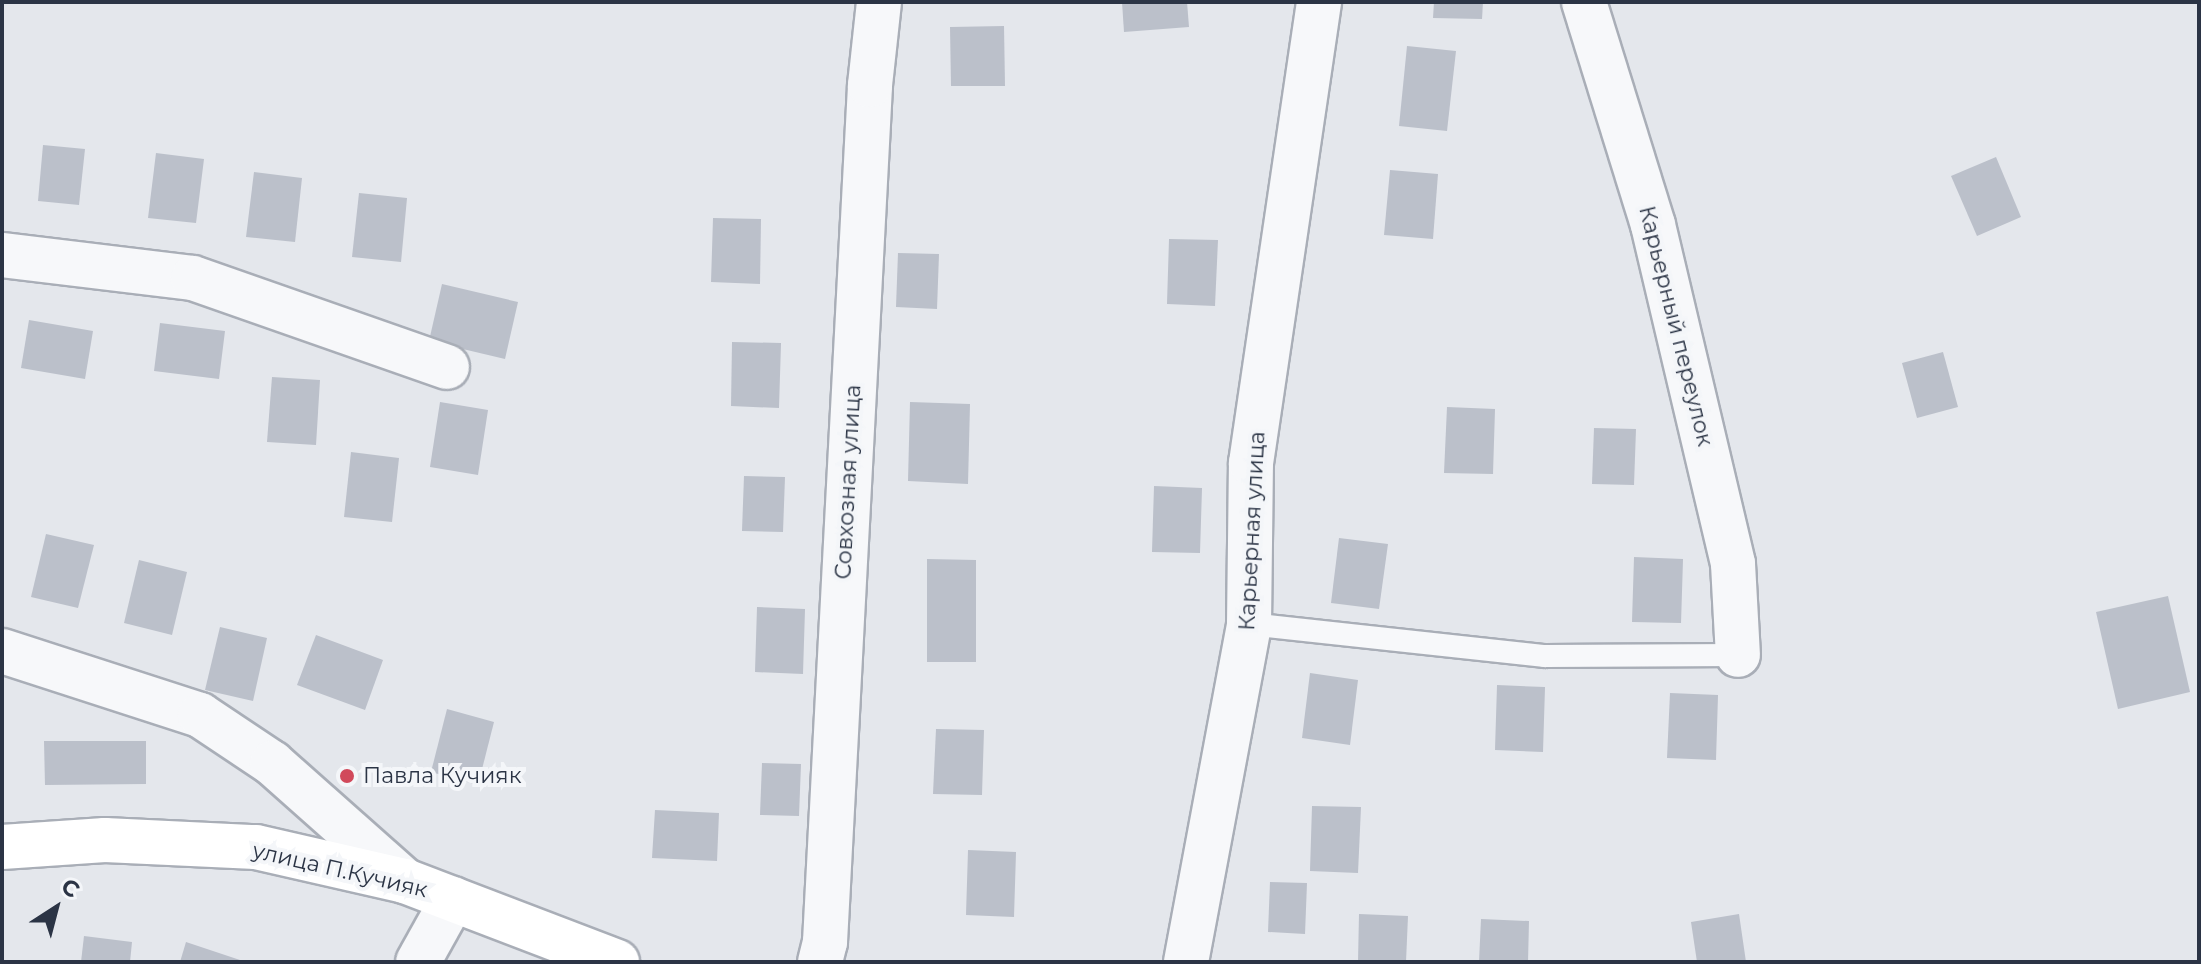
<!DOCTYPE html>
<html>
<head>
<meta charset="utf-8">
<style>
  body { margin:0 }
  #map { position:relative; width:2201px; height:964px; overflow:hidden; background:#e4e7ec; font-family:Montserrat,sans-serif }
  div>[style] { position:absolute }
  .building>* { inset:0; background:#bbc0ca }
  .roads { filter:drop-shadow(2px 0 #a9aeb7) drop-shadow(-2px 0 #a9aeb7) drop-shadow(0 2px #a9aeb7) drop-shadow(0 -2px #a9aeb7) }
  .lane>* { height:22px; margin:-11px; padding:0 11px; transform-origin:11px; border-radius:11px; background:#f7f8fa }
  .street>* { height:44px; margin:-22px; padding:0 22px; transform-origin:22px; border-radius:22px; background:#f7f8fa }
  .secondary>* { height:44px; margin:-22px; padding:0 22px; transform-origin:22px; border-radius:22px; background:#fff }
  .dots>* { width:22px; height:22px; translate:-50% -50%; box-sizing:border-box; border:4px solid #f4f6f9; border-radius:50% }
  span { translate:-50% -50%; white-space:nowrap; text-align:center; line-height:1.15; -webkit-text-stroke:8px #f4f6f9; paint-order:stroke }
  .street-label { font-size:22px; color:#2b3445 }
  .poi-label { font-size:22px; color:#2b3445 }
  .left { translate:0 -50%; text-align:left }
  .frame { position:absolute; inset:0; border:4px solid #2b3445; pointer-events:none }
  .north { position:absolute; left:16px; top:868px; width:80px; height:80px; -webkit-text-stroke:6px #f4f6f9; paint-order:stroke; rotate:36deg; font-size:22px; font-weight:700; line-height:32px; text-align:center; color:#2b3445 }
  .north::after { content:''; display:block; margin:auto; width:28px; height:36px; background:#2b3445; clip-path:polygon(50% 0,100% 100%,50% 72%,0 100%) }
</style>
</head>
<body>
<div id="map">
  <div class="building">
    <i style="clip-path:polygon(1122px 2px,1187px 2px,1189px 27px,1124px 32px)"></i>
    <i style="clip-path:polygon(1434px 2px,1483px 2px,1482px 19px,1433px 18px)"></i>
    <i style="clip-path:polygon(1004px 26px,1005px 86px,951px 86px,950px 27px)"></i>
    <i style="clip-path:polygon(1407px 46px,1456px 51px,1447px 131px,1399px 126px)"></i>
    <i style="clip-path:polygon(43px 145px,85px 149px,79px 205px,38px 201px)"></i>
    <i style="clip-path:polygon(156px 153px,204px 159px,196px 223px,148px 218px)"></i>
    <i style="clip-path:polygon(1996px 157px,2021px 217px,1977px 236px,1951px 176px)"></i>
    <i style="clip-path:polygon(1390px 170px,1438px 174px,1433px 239px,1384px 235px)"></i>
    <i style="clip-path:polygon(254px 172px,302px 178px,295px 242px,246px 237px)"></i>
    <i style="clip-path:polygon(359px 193px,407px 198px,401px 262px,352px 257px)"></i>
    <i style="clip-path:polygon(713px 218px,761px 219px,760px 284px,711px 282px)"></i>
    <i style="clip-path:polygon(1169px 239px,1218px 240px,1215px 306px,1167px 304px)"></i>
    <i style="clip-path:polygon(898px 253px,939px 254px,937px 309px,896px 307px)"></i>
    <i style="clip-path:polygon(442px 284px,518px 302px,505px 359px,429px 341px)"></i>
    <i style="clip-path:polygon(29px 320px,93px 331px,85px 379px,21px 368px)"></i>
    <i style="clip-path:polygon(160px 323px,225px 331px,219px 379px,154px 371px)"></i>
    <i style="clip-path:polygon(732px 342px,781px 343px,779px 408px,731px 406px)"></i>
    <i style="clip-path:polygon(1943px 352px,1958px 407px,1917px 418px,1902px 363px)"></i>
    <i style="clip-path:polygon(272px 377px,320px 380px,316px 445px,267px 442px)"></i>
    <i style="clip-path:polygon(440px 402px,488px 410px,478px 475px,430px 467px)"></i>
    <i style="clip-path:polygon(910px 402px,970px 404px,968px 484px,908px 481px)"></i>
    <i style="clip-path:polygon(1447px 407px,1495px 409px,1493px 474px,1444px 473px)"></i>
    <i style="clip-path:polygon(1594px 428px,1636px 429px,1634px 485px,1592px 484px)"></i>
    <i style="clip-path:polygon(351px 452px,399px 458px,392px 522px,344px 517px)"></i>
    <i style="clip-path:polygon(744px 476px,785px 477px,783px 532px,742px 531px)"></i>
    <i style="clip-path:polygon(1154px 486px,1202px 488px,1200px 553px,1152px 552px)"></i>
    <i style="clip-path:polygon(46px 534px,94px 545px,78px 608px,31px 597px)"></i>
    <i style="clip-path:polygon(1339px 538px,1388px 544px,1379px 609px,1331px 603px)"></i>
    <i style="clip-path:polygon(1634px 557px,1683px 559px,1681px 623px,1632px 622px)"></i>
    <i style="clip-path:polygon(927px 559px,976px 560px,976px 662px,927px 662px)"></i>
    <i style="clip-path:polygon(139px 560px,187px 572px,172px 635px,124px 623px)"></i>
    <i style="clip-path:polygon(2168px 596px,2190px 692px,2118px 709px,2096px 612px)"></i>
    <i style="clip-path:polygon(757px 607px,805px 609px,803px 674px,755px 672px)"></i>
    <i style="clip-path:polygon(220px 627px,267px 638px,253px 701px,205px 690px)"></i>
    <i style="clip-path:polygon(316px 635px,383px 660px,365px 710px,297px 685px)"></i>
    <i style="clip-path:polygon(1310px 673px,1358px 680px,1350px 745px,1302px 738px)"></i>
    <i style="clip-path:polygon(1497px 685px,1545px 687px,1543px 752px,1495px 750px)"></i>
    <i style="clip-path:polygon(1670px 693px,1718px 695px,1716px 760px,1667px 758px)"></i>
    <i style="clip-path:polygon(447px 709px,494px 722px,478px 785px,431px 772px)"></i>
    <i style="clip-path:polygon(936px 729px,984px 730px,982px 795px,933px 794px)"></i>
    <i style="clip-path:polygon(44px 741px,146px 741px,146px 784px,45px 785px)"></i>
    <i style="clip-path:polygon(762px 763px,801px 764px,799px 816px,760px 815px)"></i>
    <i style="clip-path:polygon(1312px 806px,1361px 807px,1358px 873px,1310px 871px)"></i>
    <i style="clip-path:polygon(655px 810px,719px 813px,717px 861px,652px 858px)"></i>
    <i style="clip-path:polygon(968px 850px,1016px 852px,1014px 917px,966px 915px)"></i>
    <i style="clip-path:polygon(1270px 882px,1307px 883px,1305px 934px,1268px 932px)"></i>
    <i style="clip-path:polygon(1359px 914px,1408px 916px,1406px 962px,1358px 962px)"></i>
    <i style="clip-path:polygon(1739px 914px,1746px 962px,1697px 962px,1691px 922px)"></i>
    <i style="clip-path:polygon(1481px 919px,1529px 921px,1528px 962px,1479px 962px)"></i>
    <i style="clip-path:polygon(84px 936px,132px 942px,130px 962px,81px 962px)"></i>
    <i style="clip-path:polygon(186px 942px,243px 961px,243px 962px,180px 962px)"></i>
  </div>
  <div class="roads">
    <div class="lane">
      <i style="left:1249px;top:624px;width:298px;rotate:6.2deg"></i>
      <i style="left:1545px;top:656px;width:193px;rotate:-0.3deg"></i>
    </div>
    <div class="street">
      <i style="left:1584px;top:2px;width:233px;rotate:72.8deg"></i>
      <i style="left:1653px;top:225px;width:348px;rotate:76.7deg"></i>
      <i style="left:1733px;top:564px;width:91px;rotate:86.9deg"></i>
      <i style="left:2px;top:255px;width:192px;rotate:6.9deg"></i>
      <i style="left:193px;top:278px;width:269px;rotate:19.3deg"></i>
      <i style="left:2px;top:651px;width:208px;rotate:17.9deg"></i>
      <i style="left:200px;top:715px;width:87px;rotate:33.7deg"></i>
      <i style="left:272px;top:763px;width:178px;rotate:41.6deg"></i>
      <i style="left:418px;top:962px;width:72px;rotate:-60.9deg"></i>
      <i style="left:820px;top:962px;width:21px;rotate:-76deg"></i>
      <i style="left:825px;top:942px;width:858px;rotate:-86.99deg"></i>
      <i style="left:870px;top:85px;width:83px;rotate:-83.8deg"></i>
      <i style="left:1186px;top:962px;width:344px;rotate:-79.4deg"></i>
      <i style="left:1249px;top:624px;width:161px;rotate:-89.3deg"></i>
      <i style="left:1251px;top:463px;width:466px;rotate:-81.6deg"></i>
    </div>
    <div class="secondary">
      <i style="left:2px;top:847px;width:103px;rotate:-3.9deg"></i>
      <i style="left:105px;top:840px;width:151px;rotate:2.7deg"></i>
      <i style="left:256px;top:847px;width:153px;rotate:12.9deg"></i>
      <i style="left:405px;top:881px;width:227px;rotate:20.9deg"></i>
    </div>
  </div>
  <div class="dots">
    <i style="left:347px;top:776px;background:#d1495b"></i>
  </div>
  <div class="street-label">
    <span style="left:1676px;top:326px;rotate:76deg">Карьерный переулок</span>
    <span style="left:848px;top:482px;rotate:-87deg">Совхозная улица</span>
    <span style="left:1252px;top:531px;rotate:-87deg">Карьерная улица</span>
    <span style="left:340px;top:870px;rotate:13deg">улица П.Кучияк</span>
  </div>
  <div class="poi-label">
    <span class="left" style="left:363px;top:776px">Павла Кучияк</span>
  </div>
  <div class="frame"></div>
  <div class="north">С</div>
</div>
</body>
</html>
